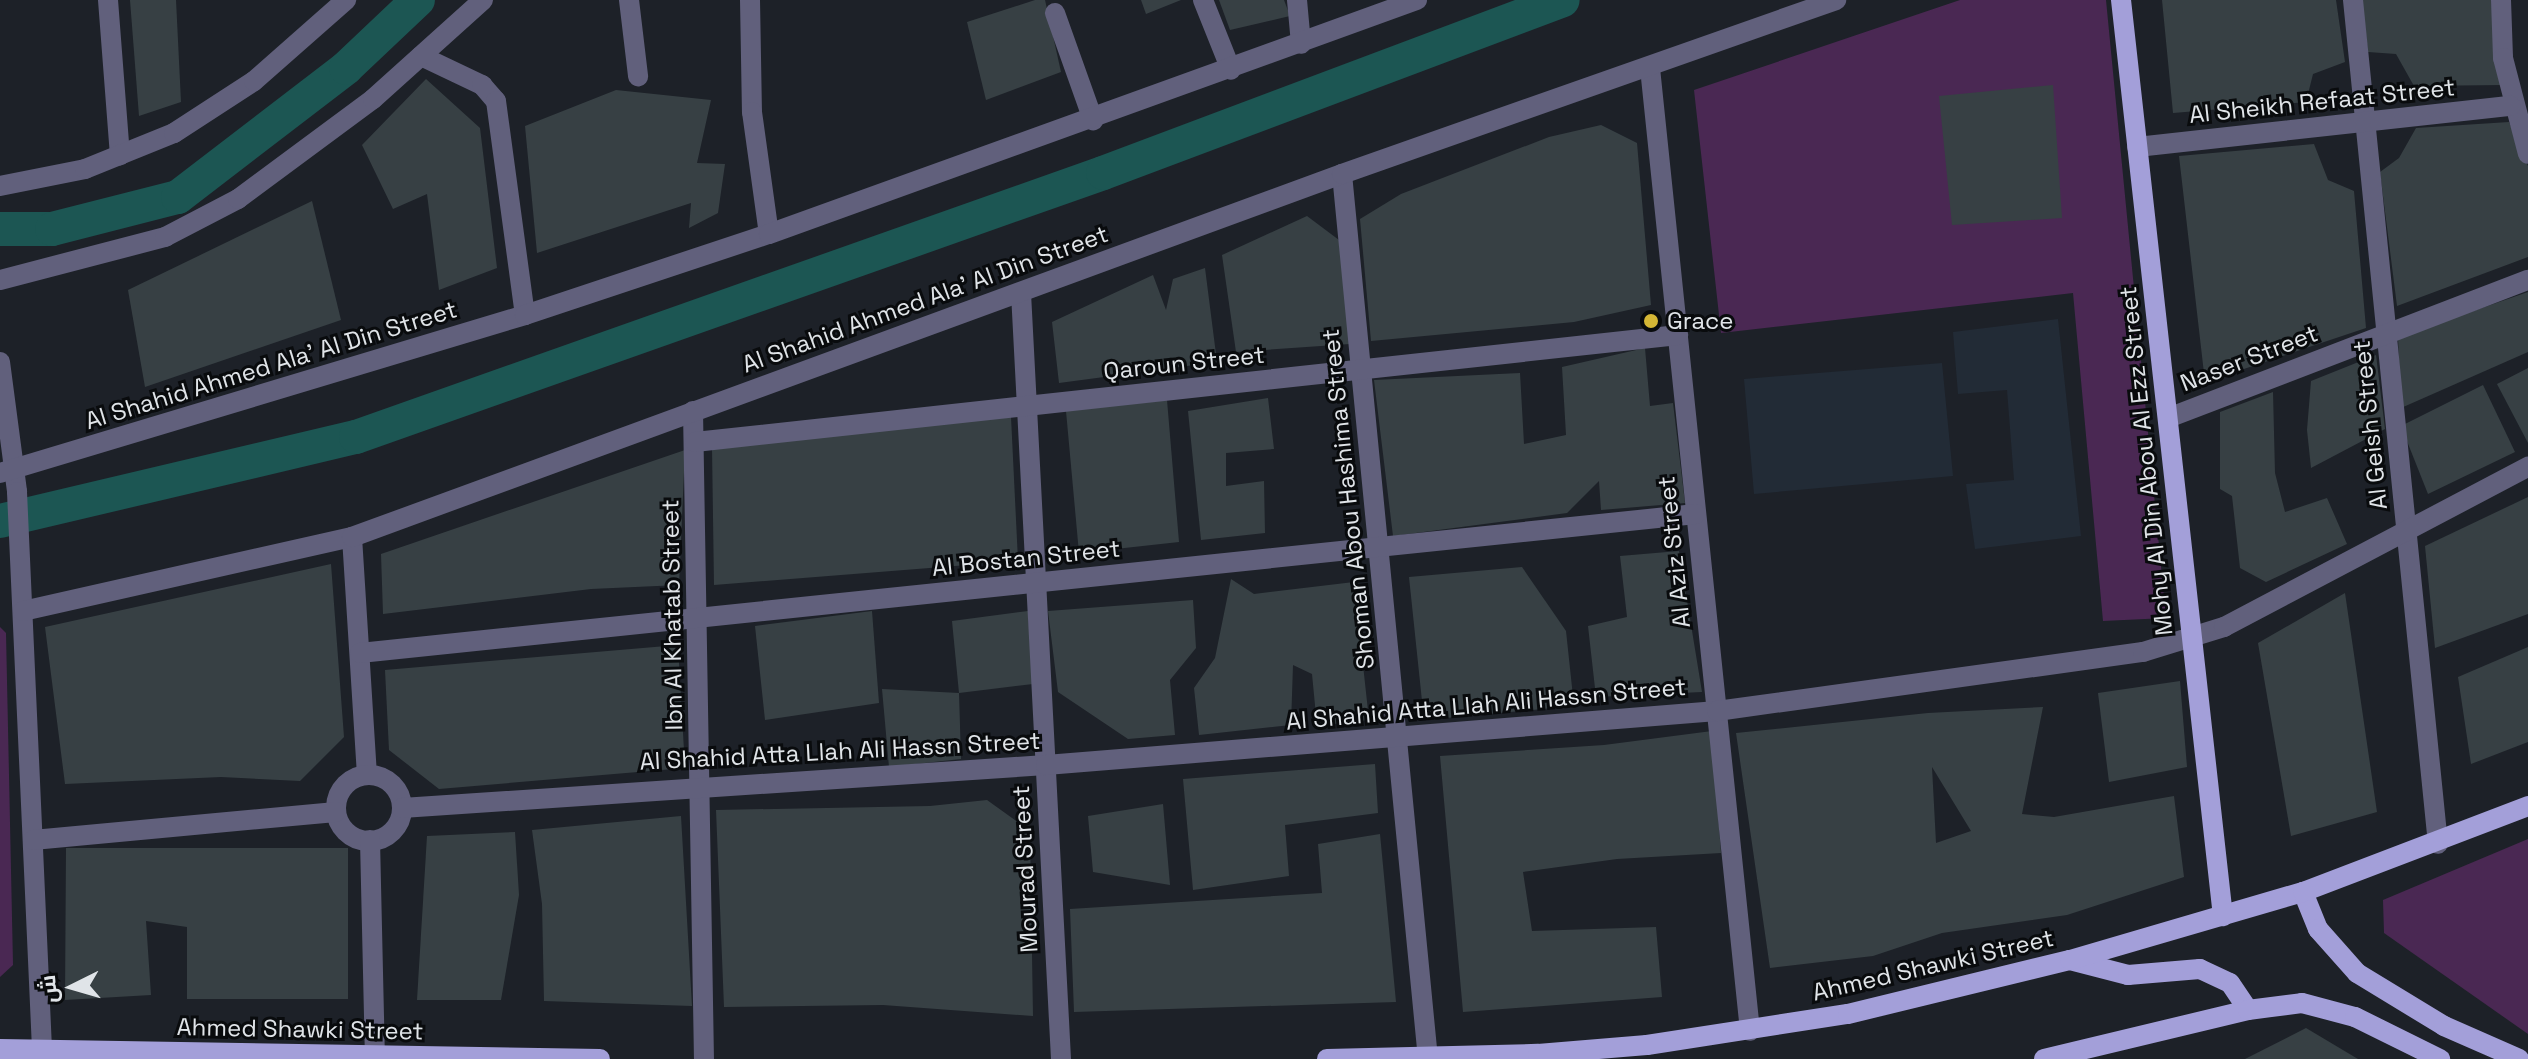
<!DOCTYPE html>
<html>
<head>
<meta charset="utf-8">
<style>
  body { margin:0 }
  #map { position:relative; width:2528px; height:1059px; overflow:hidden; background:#1d2128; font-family:"Space Grotesk",Cairo,sans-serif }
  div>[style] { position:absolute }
  .built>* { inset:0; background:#222b36 }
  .green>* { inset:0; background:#4a2853 }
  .canal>* { height:34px; margin:-17px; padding:0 17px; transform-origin:17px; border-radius:17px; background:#1c5653 }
  .building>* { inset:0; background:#374044 }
  .minor>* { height:20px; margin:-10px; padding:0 10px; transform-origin:10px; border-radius:10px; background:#61607c }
  .minor>.ring { margin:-10px; padding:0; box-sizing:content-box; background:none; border:20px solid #61607c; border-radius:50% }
  .major>* { height:20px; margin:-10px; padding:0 10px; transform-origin:10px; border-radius:10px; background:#a39fd9 }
  .dots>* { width:22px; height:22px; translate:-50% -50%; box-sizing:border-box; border:4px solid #090b0d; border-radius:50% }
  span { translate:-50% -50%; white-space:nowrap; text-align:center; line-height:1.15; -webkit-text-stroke:6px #090b0d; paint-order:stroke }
  .street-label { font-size:24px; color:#e0e4e8 }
  .poi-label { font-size:24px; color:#e0e4e8 }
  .left { translate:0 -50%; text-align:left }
  .north { position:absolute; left:32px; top:947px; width:80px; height:80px; -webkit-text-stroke:6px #090b0d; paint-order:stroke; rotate:265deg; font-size:22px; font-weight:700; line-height:32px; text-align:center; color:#e0e4e8 }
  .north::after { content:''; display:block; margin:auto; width:28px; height:36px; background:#e0e4e8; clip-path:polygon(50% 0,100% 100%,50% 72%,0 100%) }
</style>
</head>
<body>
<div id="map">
  <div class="built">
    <i style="clip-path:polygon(2058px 319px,2081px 536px,1975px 549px,1966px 484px,2014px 480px,2007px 390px,1958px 394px,1953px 332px)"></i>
    <i style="clip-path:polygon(1942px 363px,1953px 476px,1754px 494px,1744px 379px)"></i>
  </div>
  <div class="green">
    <i style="clip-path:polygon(1960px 0,2106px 0,2166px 618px,2103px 621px,2073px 293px,1721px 333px,1694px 90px)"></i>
    <i style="clip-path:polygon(0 627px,6px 633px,13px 965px,0 977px)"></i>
    <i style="clip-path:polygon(2528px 839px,2528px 1034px,2384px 933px,2383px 900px)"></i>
  </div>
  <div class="canal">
    <i style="left:0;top:229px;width:52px"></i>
    <i style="left:52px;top:229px;width:130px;rotate:-14.3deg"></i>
    <i style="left:178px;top:197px;width:212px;rotate:-37.5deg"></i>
    <i style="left:346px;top:68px;width:99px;rotate:-43.4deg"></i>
    <i style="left:0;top:521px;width:366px;rotate:-13.3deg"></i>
    <i style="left:356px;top:437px;width:792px;rotate:-19.46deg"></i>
    <i style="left:1103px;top:173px;width:491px;rotate:-20.6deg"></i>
  </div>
  <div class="building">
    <i style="clip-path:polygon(130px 0,176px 0,181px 102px,139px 116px)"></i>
    <i style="clip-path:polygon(1035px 0,1045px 0,1061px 72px,986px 100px,967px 22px)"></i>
    <i style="clip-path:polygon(1141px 0,1181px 0,1146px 14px)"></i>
    <i style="clip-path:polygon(1219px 0,1284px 0,1290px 16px,1230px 30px)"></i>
    <i style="clip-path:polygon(2162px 0,2336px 0,2345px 62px,2313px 74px,2306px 102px,2173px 113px)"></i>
    <i style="clip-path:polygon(2362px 0,2491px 0,2503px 85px,2414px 86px,2396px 54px,2368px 52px)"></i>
    <i style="clip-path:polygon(426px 79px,480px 128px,497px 268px,439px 290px,427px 194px,393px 209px,362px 145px)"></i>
    <i style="clip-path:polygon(2053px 85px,2062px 218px,1952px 225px,1939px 96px)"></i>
    <i style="clip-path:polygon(616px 90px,711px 100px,697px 163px,725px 164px,718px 213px,689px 228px,691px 203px,537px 253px,525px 126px)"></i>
    <i style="clip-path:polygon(2509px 122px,2528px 166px,2528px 257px,2397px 306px,2380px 172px,2399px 158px,2416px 128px)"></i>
    <i style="clip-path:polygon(1601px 125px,1637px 143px,1651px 305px,1574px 322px,1371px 341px,1360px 219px,1401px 194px,1549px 137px)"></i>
    <i style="clip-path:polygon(2314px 144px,2328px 180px,2354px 191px,2366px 328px,2205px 382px,2179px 156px)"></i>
    <i style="clip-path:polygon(312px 201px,341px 320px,145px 387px,128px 290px)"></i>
    <i style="clip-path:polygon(1307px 216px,1339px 240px,1350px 344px,1236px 352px,1222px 255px)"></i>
    <i style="clip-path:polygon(1205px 268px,1217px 362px,1059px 383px,1052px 322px,1153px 275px,1166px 310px,1173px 279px)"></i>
    <i style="clip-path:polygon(2528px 292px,2528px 352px,2401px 408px,2398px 337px)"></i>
    <i style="clip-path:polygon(1645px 348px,1650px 406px,1673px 403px,1685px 503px,1601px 510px,1599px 481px,1567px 513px,1393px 536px,1374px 380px,1520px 373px,1524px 444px,1566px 435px,1562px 367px)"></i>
    <i style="clip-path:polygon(2376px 355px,2385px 429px,2311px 468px,2307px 430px,2311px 381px)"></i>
    <i style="clip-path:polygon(2528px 368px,2528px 443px,2497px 384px)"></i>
    <i style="clip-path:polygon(2483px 385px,2515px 452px,2428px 494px,2401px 426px)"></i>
    <i style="clip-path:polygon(2273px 392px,2275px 473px,2285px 512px,2327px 498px,2347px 544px,2266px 582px,2240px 568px,2232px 496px,2220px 489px,2220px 412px)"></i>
    <i style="clip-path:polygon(1268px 398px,1274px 449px,1226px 453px,1226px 486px,1264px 481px,1265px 533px,1201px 540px,1188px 411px)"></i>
    <i style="clip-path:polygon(1167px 400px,1179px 542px,1079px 553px,1066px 411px)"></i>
    <i style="clip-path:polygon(1011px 417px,1018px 561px,714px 585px,712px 447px)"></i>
    <i style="clip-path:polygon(685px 450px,679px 585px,591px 589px,383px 614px,381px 554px)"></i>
    <i style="clip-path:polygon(2528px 497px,2528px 614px,2435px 648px,2425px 546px)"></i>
    <i style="clip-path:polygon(1679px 551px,1702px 692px,1596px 697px,1588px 626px,1627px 617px,1620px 556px)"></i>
    <i style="clip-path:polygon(331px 564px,344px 737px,300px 781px,221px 777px,65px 784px,45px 627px)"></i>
    <i style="clip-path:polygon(1522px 567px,1566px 631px,1574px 706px,1424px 720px,1409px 577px)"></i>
    <i style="clip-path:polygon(1231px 579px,1254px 594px,1354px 582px,1369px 720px,1317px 726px,1312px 674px,1293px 665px,1291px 725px,1199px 735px,1194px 688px,1215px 658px)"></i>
    <i style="clip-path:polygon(2345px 593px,2377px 812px,2291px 836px,2258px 643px)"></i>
    <i style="clip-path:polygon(1193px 600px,1196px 648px,1170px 680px,1175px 735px,1128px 739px,1058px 692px,1048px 611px)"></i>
    <i style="clip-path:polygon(872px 611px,879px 703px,765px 720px,755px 626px)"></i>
    <i style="clip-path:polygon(1028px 611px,1033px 684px,959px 693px,952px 621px)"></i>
    <i style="clip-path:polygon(678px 645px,685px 768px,439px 789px,389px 750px,385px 670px)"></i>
    <i style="clip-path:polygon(2528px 647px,2528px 742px,2471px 764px,2458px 677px)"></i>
    <i style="clip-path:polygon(2180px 681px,2187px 767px,2109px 782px,2098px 693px)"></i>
    <i style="clip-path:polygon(882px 689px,959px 693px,961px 759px,889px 767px)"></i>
    <i style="clip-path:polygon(evenodd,2043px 707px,2022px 814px,2054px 817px,2174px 796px,2184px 877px,2067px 915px,1942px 933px,1873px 956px,1770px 968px,1736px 733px,1928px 713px,2043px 707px,1932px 767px,1971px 831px,1936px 843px,1932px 767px)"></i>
    <i style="clip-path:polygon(1712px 731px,1721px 853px,1617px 859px,1523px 872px,1532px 931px,1656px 927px,1662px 997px,1463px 1012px,1440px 756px,1604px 745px)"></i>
    <i style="clip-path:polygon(1375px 764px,1378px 813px,1285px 825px,1289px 876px,1193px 890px,1183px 779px)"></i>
    <i style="clip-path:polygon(987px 800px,1030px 831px,1033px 1016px,883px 1005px,724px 1007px,716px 810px,930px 806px)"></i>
    <i style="clip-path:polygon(1163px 804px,1170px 885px,1093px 872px,1088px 816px)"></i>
    <i style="clip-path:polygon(681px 816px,692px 1006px,544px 1001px,542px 904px,532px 830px)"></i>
    <i style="clip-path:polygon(515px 832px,519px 895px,501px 1000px,417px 1000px,427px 836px)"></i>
    <i style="clip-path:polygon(1380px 834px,1396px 1002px,1074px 1012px,1070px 909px,1322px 893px,1318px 844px)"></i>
    <i style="clip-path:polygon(66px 848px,348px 848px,348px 999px,187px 999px,187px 927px,146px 921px,151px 995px,65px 1000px)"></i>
    <i style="clip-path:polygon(2306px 1028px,2358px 1059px,2245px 1059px)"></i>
  </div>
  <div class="minor">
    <i style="left:108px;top:0;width:156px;rotate:85.6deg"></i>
    <i style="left:629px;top:0;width:77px;rotate:83.2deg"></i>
    <i style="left:750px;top:0;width:112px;rotate:89deg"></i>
    <i style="left:752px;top:112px;width:123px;rotate:82.1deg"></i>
    <i style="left:1203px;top:0;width:75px;rotate:68.2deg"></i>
    <i style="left:1297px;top:0;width:44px;rotate:84.8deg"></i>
    <i style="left:2353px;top:0;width:848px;rotate:84.25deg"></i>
    <i style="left:2501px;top:0;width:58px;rotate:88deg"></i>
    <i style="left:2503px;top:58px;width:99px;rotate:75.4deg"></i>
    <i style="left:1055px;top:13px;width:114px;rotate:70.4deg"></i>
    <i style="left:421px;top:56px;width:68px;rotate:25.4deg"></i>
    <i style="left:482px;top:85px;width:21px;rotate:49deg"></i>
    <i style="left:496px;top:101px;width:216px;rotate:82.3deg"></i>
    <i style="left:1650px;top:68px;width:968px;rotate:84.07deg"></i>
    <i style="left:2137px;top:147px;width:376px;rotate:-6.3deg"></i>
    <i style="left:1342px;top:174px;width:889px;rotate:84.45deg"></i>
    <i style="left:0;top:186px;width:87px;rotate:-11.3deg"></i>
    <i style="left:85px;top:169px;width:96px;rotate:-22deg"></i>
    <i style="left:174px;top:133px;width:95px;rotate:-33deg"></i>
    <i style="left:254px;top:81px;width:123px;rotate:-41.4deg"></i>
    <i style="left:0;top:280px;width:171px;rotate:-14.6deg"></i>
    <i style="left:165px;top:237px;width:82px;rotate:-27.5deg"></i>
    <i style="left:238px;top:199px;width:168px;rotate:-36.5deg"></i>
    <i style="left:373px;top:99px;width:148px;rotate:-42deg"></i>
    <i style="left:1021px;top:293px;width:767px;rotate:87.01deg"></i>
    <i style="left:0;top:362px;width:131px;rotate:82.5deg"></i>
    <i style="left:17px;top:492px;width:559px;rotate:87.43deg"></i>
    <i style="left:693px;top:411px;width:648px;rotate:89.03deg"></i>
    <i style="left:2168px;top:418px;width:386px;rotate:-21deg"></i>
    <i style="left:695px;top:442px;width:989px;rotate:-6.21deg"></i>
    <i style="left:0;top:473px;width:548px;rotate:-16.75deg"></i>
    <i style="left:525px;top:315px;width:257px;rotate:-18.4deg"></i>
    <i style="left:769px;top:234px;width:689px;rotate:-19.86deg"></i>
    <i style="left:352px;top:537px;width:237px;rotate:86.4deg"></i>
    <i style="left:23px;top:611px;width:337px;rotate:-12.7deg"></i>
    <i style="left:352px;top:537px;width:1054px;rotate:-20.14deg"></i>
    <i style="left:1342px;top:174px;width:524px;rotate:-19.4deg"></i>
    <i style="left:360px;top:653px;width:1343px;rotate:-5.94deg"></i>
    <i class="ring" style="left:336px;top:775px;width:46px;height:46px"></i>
    <i style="left:402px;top:808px;width:645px;rotate:-3.82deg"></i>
    <i style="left:1046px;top:765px;width:673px;rotate:-4.6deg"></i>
    <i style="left:1717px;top:711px;width:430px;rotate:-7.9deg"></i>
    <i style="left:2143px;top:652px;width:85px;rotate:-17.2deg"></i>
    <i style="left:2224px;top:627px;width:344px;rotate:-27.8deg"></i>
    <i style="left:33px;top:840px;width:304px;rotate:-5.3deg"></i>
    <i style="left:370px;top:840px;width:216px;rotate:88.7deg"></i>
  </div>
  <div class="major">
    <i style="left:2121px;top:0;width:922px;rotate:83.65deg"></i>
    <i style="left:2303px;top:892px;width:40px;rotate:68deg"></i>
    <i style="left:2318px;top:929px;width:59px;rotate:48.4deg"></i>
    <i style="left:2357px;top:973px;width:102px;rotate:31.3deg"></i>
    <i style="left:2444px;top:1026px;width:82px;rotate:23.7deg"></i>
    <i style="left:2070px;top:960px;width:60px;rotate:14.5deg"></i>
    <i style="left:2128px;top:975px;width:72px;rotate:-4.8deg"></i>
    <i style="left:2200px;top:969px;width:33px;rotate:25deg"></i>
    <i style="left:2230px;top:983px;width:32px;rotate:56deg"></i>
    <i style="left:0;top:1049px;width:600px;rotate:0.95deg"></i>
    <i style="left:1327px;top:1059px;width:211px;rotate:-1.4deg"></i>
    <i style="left:1538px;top:1054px;width:109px;rotate:-4.7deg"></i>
    <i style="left:1647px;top:1045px;width:203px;rotate:-8.8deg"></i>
    <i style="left:1848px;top:1014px;width:228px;rotate:-13.7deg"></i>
    <i style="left:2070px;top:960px;width:243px;rotate:-16.3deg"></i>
    <i style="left:2303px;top:892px;width:241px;rotate:-20.9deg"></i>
    <i style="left:2044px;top:1059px;width:210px;rotate:-13.5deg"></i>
    <i style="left:2248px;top:1010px;width:54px;rotate:-7.4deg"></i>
    <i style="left:2302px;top:1003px;width:55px;rotate:14.8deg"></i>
    <i style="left:2355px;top:1017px;width:95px;rotate:26.3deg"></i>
  </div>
  <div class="dots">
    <i style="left:1651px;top:321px;background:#d4b635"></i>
  </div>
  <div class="street-label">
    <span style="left:2322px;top:101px;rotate:-6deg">Al Sheikh Refaat Street</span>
    <span style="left:925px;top:299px;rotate:-20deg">Al Shahid Ahmed Ala' Al Din Street</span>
    <span style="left:2249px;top:358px;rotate:-21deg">Naser Street</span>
    <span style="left:1184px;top:363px;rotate:-6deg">Qaroun Street</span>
    <span style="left:271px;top:365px;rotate:-17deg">Al Shahid Ahmed Ala' Al Din Street</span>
    <span style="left:2370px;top:425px;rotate:-96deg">Al Geish Street</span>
    <span style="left:2146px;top:461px;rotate:-96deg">Mohy Al Din Abou Al Ezz Street</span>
    <span style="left:1348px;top:499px;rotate:-96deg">Shoman Abou Hashima Street</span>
    <span style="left:1674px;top:552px;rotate:-96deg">Al Aziz Street</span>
    <span style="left:1026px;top:558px;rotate:-6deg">Al Bostan Street</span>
    <span style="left:672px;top:615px;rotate:-91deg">Ibn Al Khatab Street</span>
    <span style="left:1486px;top:704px;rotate:-5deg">Al Shahid Atta Llah Ali Hassn Street</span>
    <span style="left:840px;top:751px;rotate:-3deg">Al Shahid Atta Llah Ali Hassn Street</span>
    <span style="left:1025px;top:869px;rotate:-93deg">Mourad Street</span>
    <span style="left:1933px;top:965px;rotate:-13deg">Ahmed Shawki Street</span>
    <span style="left:300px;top:1029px;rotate:1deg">Ahmed Shawki Street</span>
  </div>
  <div class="poi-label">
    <span class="left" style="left:1667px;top:321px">Grace</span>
  </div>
  <div class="north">ش</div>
</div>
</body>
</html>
